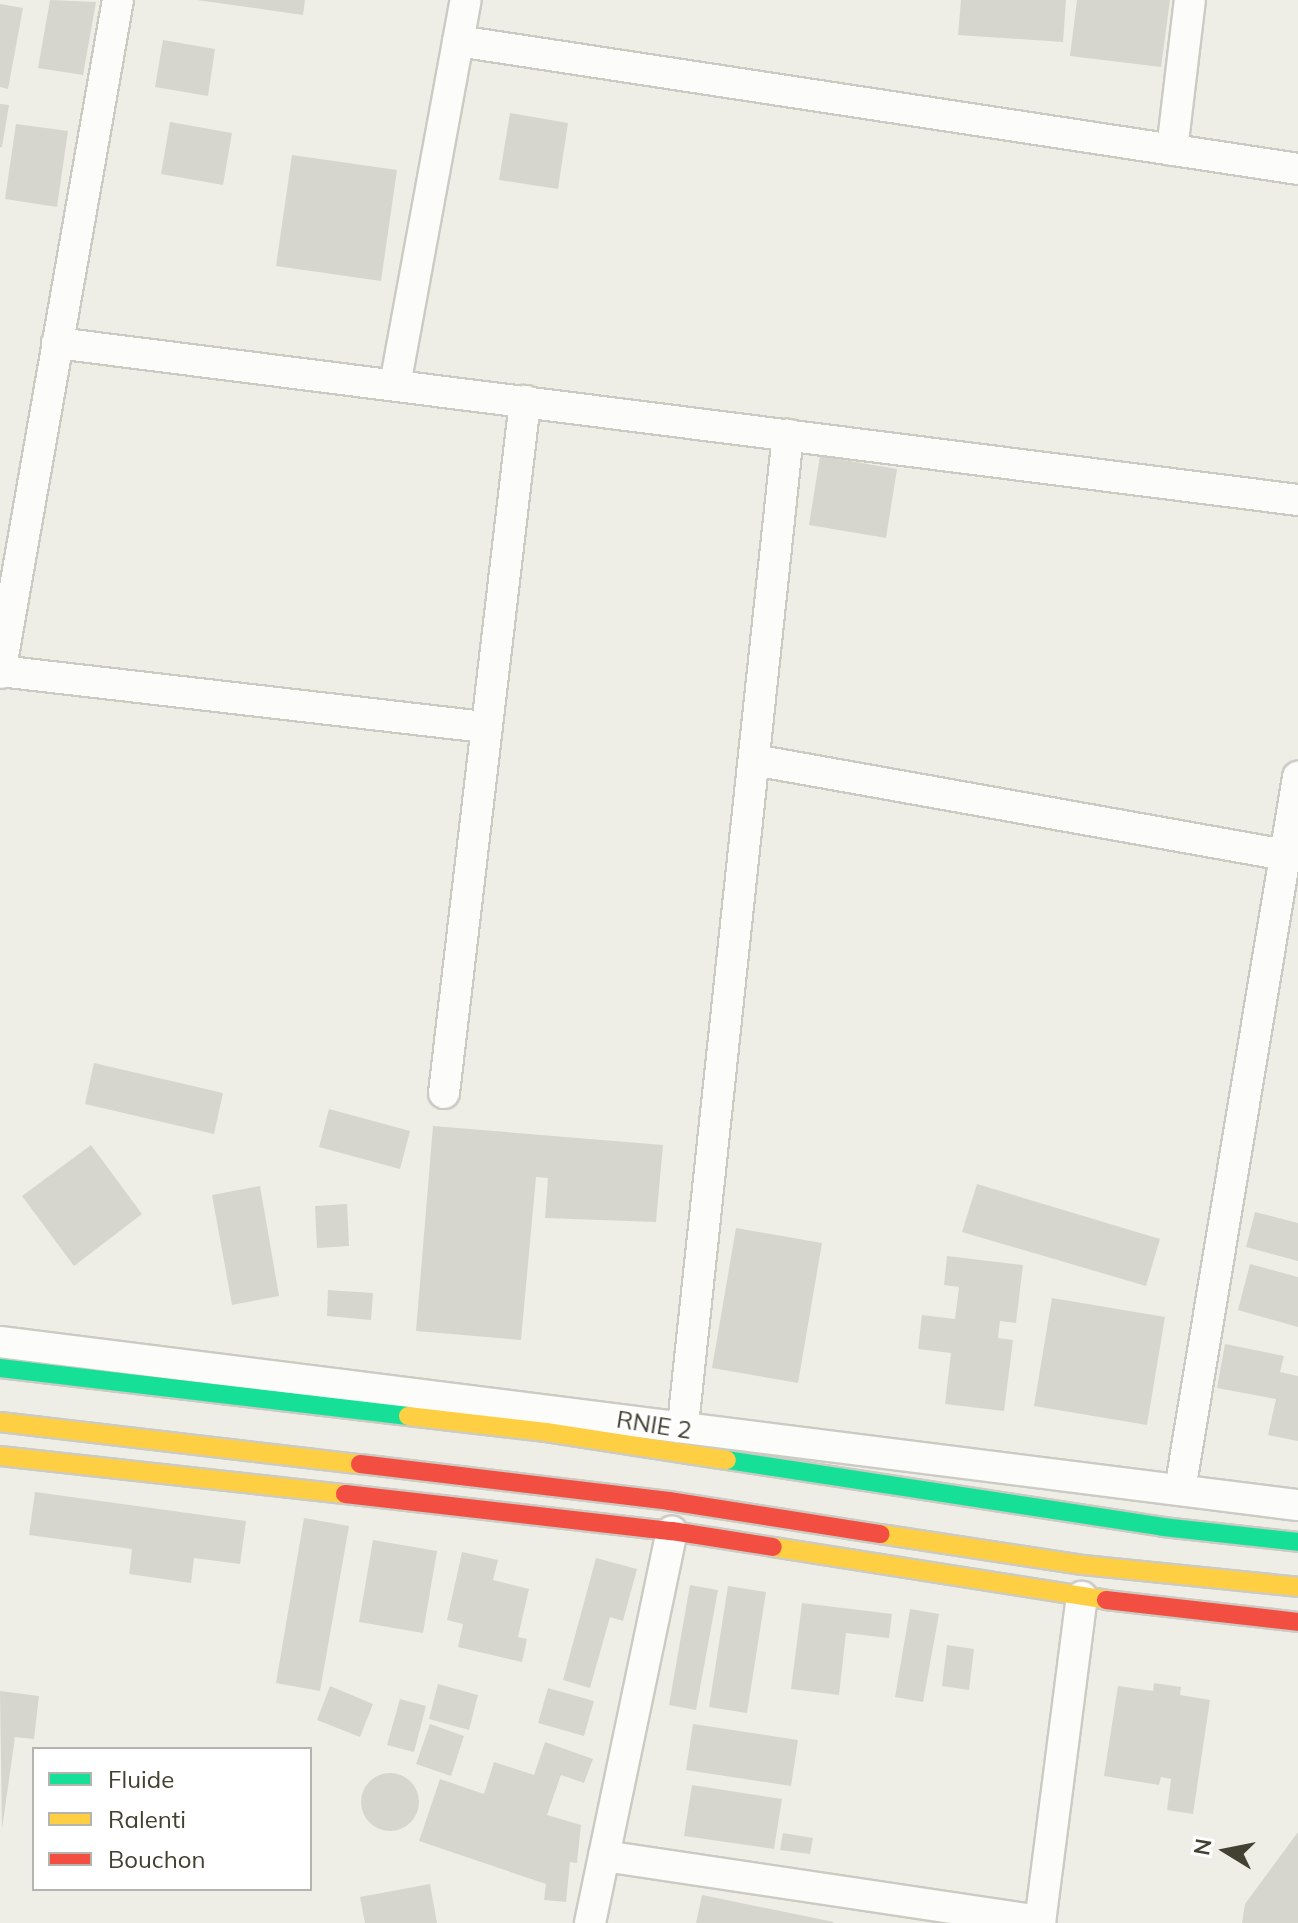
<!DOCTYPE html>
<html>
<head>
<meta charset="utf-8">
<style>
  body { margin:0 }
  #map { position:relative; width:1298px; height:1923px; overflow:hidden; background:#eeeee6; font-family:Mulish,sans-serif }
  div>[style] { position:absolute }
  .building>* { inset:0; background:#d7d6ce }
  .round { border-radius:50% }
  .roads { filter:drop-shadow(2px 0 #cccbc3) drop-shadow(-2px 0 #cccbc3) drop-shadow(0 2px #cccbc3) drop-shadow(0 -2px #cccbc3) }
  .street>* { height:30px; margin:-15px; padding:0 15px; transform-origin:15px; border-radius:15px; background:#fcfcfb }
  .fast>* { height:18px; margin:-9px; padding:0 9px; transform-origin:9px; border-radius:9px; background:#16e098 }
  .slow>* { height:18px; margin:-9px; padding:0 9px; transform-origin:9px; border-radius:9px; background:#ffcf43 }
  .jam>* { height:18px; margin:-9px; padding:0 9px; transform-origin:9px; border-radius:9px; background:#f24e42 }
  span { translate:-50% -50%; white-space:nowrap; text-align:center; line-height:1.15; -webkit-text-stroke:6px #fff; paint-order:stroke }
  .street-label { font-size:24px; color:#434132 }
  .legend { position:absolute; left:32px; top:1747px; width:280px; height:144px; box-sizing:border-box; background:#fff; border:2px solid #b4b3ad; margin:0; padding:10px 14px; list-style:none; font-size:24px; color:#434132 }
  .legend li { display:flex; align-items:center; gap:16px; height:40px }
  .legend b { width:40px; border:2px solid #b4b3ad }
  .north { position:absolute; left:1186px; top:1811px; width:80px; height:80px; -webkit-text-stroke:6px #fff; paint-order:stroke; rotate:280deg; font-size:22px; font-weight:700; line-height:32px; text-align:center; color:#434132 }
  .north::after { content:''; display:block; margin:auto; width:28px; height:36px; background:#434132; clip-path:polygon(50% 0,100% 100%,50% 72%,0 100%) }
</style>
</head>
<body>
<div id="map">
  <div class="building">
    <i style="clip-path:polygon(50px 0,96px 2px,83px 75px,38px 68px)"></i>
    <i style="clip-path:polygon(197px 0,305px 0,303px 15px)"></i>
    <i style="clip-path:polygon(961px 0,1066px 0,1063px 42px,958px 35px)"></i>
    <i style="clip-path:polygon(1077px 0,1170px 0,1161px 67px,1070px 56px)"></i>
    <i style="clip-path:polygon(0 4px,23px 8px,8px 89px,0 87px)"></i>
    <i style="clip-path:polygon(163px 40px,215px 49px,208px 96px,155px 87px)"></i>
    <i style="clip-path:polygon(0 104px,9px 105px,2px 147px,0 147px)"></i>
    <i style="clip-path:polygon(510px 113px,568px 123px,558px 189px,499px 180px)"></i>
    <i style="clip-path:polygon(170px 122px,232px 133px,223px 185px,161px 174px)"></i>
    <i style="clip-path:polygon(16px 124px,68px 131px,57px 207px,5px 199px)"></i>
    <i style="clip-path:polygon(292px 155px,397px 170px,381px 281px,276px 266px)"></i>
    <i style="clip-path:polygon(820px 456px,897px 469px,886px 538px,809px 525px)"></i>
    <i style="clip-path:polygon(94px 1063px,223px 1093px,214px 1134px,85px 1104px)"></i>
    <i style="clip-path:polygon(329px 1109px,410px 1131px,400px 1169px,319px 1147px)"></i>
    <i style="clip-path:polygon(433px 1126px,663px 1145px,656px 1222px,545px 1218px,548px 1178px,536px 1177px,521px 1340px,416px 1331px)"></i>
    <i style="clip-path:polygon(91px 1145px,142px 1214px,74px 1266px,22px 1196px)"></i>
    <i style="clip-path:polygon(977px 1184px,1160px 1239px,1146px 1286px,962px 1232px)"></i>
    <i style="clip-path:polygon(260px 1186px,279px 1296px,232px 1305px,212px 1195px)"></i>
    <i style="clip-path:polygon(347px 1204px,349px 1246px,317px 1248px,315px 1206px)"></i>
    <i style="clip-path:polygon(1255px 1212px,1298px 1223px,1298px 1261px,1246px 1247px)"></i>
    <i style="clip-path:polygon(736px 1228px,822px 1243px,798px 1383px,712px 1368px)"></i>
    <i style="clip-path:polygon(947px 1256px,1023px 1265px,1016px 1323px,1000px 1321px,998px 1338px,1013px 1340px,1004px 1411px,945px 1404px,951px 1353px,918px 1349px,922px 1315px,955px 1319px,959px 1287px,944px 1285px)"></i>
    <i style="clip-path:polygon(1250px 1264px,1298px 1277px,1298px 1327px,1238px 1310px)"></i>
    <i style="clip-path:polygon(328px 1290px,373px 1293px,371px 1320px,327px 1316px)"></i>
    <i style="clip-path:polygon(1052px 1298px,1165px 1317px,1147px 1425px,1034px 1406px)"></i>
    <i style="clip-path:polygon(1225px 1344px,1284px 1356px,1280px 1372px,1298px 1376px,1298px 1441px,1268px 1435px,1276px 1399px,1217px 1388px)"></i>
    <i style="clip-path:polygon(35px 1492px,246px 1521px,240px 1564px,194px 1558px,191px 1583px,129px 1574px,132px 1549px,29px 1535px)"></i>
    <i style="clip-path:polygon(304px 1518px,349px 1526px,320px 1691px,276px 1683px)"></i>
    <i style="clip-path:polygon(373px 1540px,437px 1551px,423px 1633px,359px 1622px)"></i>
    <i style="clip-path:polygon(462px 1552px,498px 1560px,493px 1580px,529px 1589px,518px 1637px,527px 1639px,522px 1662px,458px 1647px,463px 1624px,447px 1620px)"></i>
    <i style="clip-path:polygon(596px 1558px,637px 1569px,623px 1621px,610px 1617px,590px 1688px,563px 1680px)"></i>
    <i style="clip-path:polygon(690px 1585px,718px 1590px,696px 1710px,669px 1705px)"></i>
    <i style="clip-path:polygon(728px 1586px,766px 1592px,747px 1713px,709px 1707px)"></i>
    <i style="clip-path:polygon(802px 1603px,892px 1614px,889px 1638px,846px 1633px,839px 1695px,791px 1689px)"></i>
    <i style="clip-path:polygon(910px 1609px,939px 1614px,923px 1702px,895px 1697px)"></i>
    <i style="clip-path:polygon(947px 1645px,974px 1649px,969px 1690px,942px 1686px)"></i>
    <i style="clip-path:polygon(1154px 1683px,1181px 1687px,1180px 1695px,1210px 1700px,1193px 1814px,1167px 1810px,1171px 1779px,1161px 1777px,1159px 1785px,1104px 1776px,1118px 1686px,1153px 1691px)"></i>
    <i style="clip-path:polygon(438px 1684px,478px 1695px,469px 1730px,429px 1719px)"></i>
    <i style="clip-path:polygon(330px 1686px,373px 1704px,360px 1737px,317px 1720px)"></i>
    <i style="clip-path:polygon(548px 1688px,594px 1701px,584px 1736px,538px 1723px)"></i>
    <i style="clip-path:polygon(0 1691px,39px 1696px,34px 1739px,15px 1737px,2px 1829px)"></i>
    <i style="clip-path:polygon(400px 1699px,426px 1706px,414px 1752px,387px 1745px)"></i>
    <i style="clip-path:polygon(430px 1724px,464px 1736px,451px 1776px,416px 1764px)"></i>
    <i style="clip-path:polygon(693px 1724px,798px 1740px,791px 1786px,686px 1770px)"></i>
    <i style="clip-path:polygon(545px 1742px,593px 1759px,584px 1783px,561px 1775px,547px 1815px,581px 1825px,577px 1863px,570px 1862px,566px 1902px,544px 1900px,546px 1884px,419px 1841px,440px 1779px,484px 1794px,494px 1762px,534px 1775px)"></i>
    <i class="round" style="left:361px;top:1773px;width:58px;height:58px"></i>
    <i style="clip-path:polygon(692px 1785px,782px 1799px,774px 1849px,684px 1836px)"></i>
    <i style="clip-path:polygon(1298px 1832px,1298px 1923px,1242px 1923px,1245px 1904px)"></i>
    <i style="clip-path:polygon(783px 1833px,813px 1838px,810px 1854px,780px 1850px)"></i>
    <i style="clip-path:polygon(430px 1884px,437px 1923px,365px 1923px,360px 1897px)"></i>
    <i style="clip-path:polygon(702px 1895px,834px 1922px,833px 1923px,696px 1923px)"></i>
  </div>
  <div class="roads">
    <div class="street">
      <i style="left:458px;top:41px;width:850px;rotate:8.66deg"></i>
      <i style="left:1172px;top:150px;width:151px;rotate:-83.2deg"></i>
      <i style="left:57px;top:343px;width:1251px;rotate:7.21deg"></i>
      <i style="left:395px;top:385px;width:391px;rotate:-79.6deg"></i>
      <i style="left:0;top:671px;width:490px;rotate:6.6deg"></i>
      <i style="left:0;top:673px;width:683px;rotate:-80.06deg"></i>
      <i style="left:754px;top:760px;width:539px;rotate:10.14deg"></i>
      <i style="left:444px;top:1093px;width:697px;rotate:-83.32deg"></i>
      <i style="left:0;top:1342px;width:1308px;rotate:7.16deg"></i>
      <i style="left:683px;top:1425px;width:996px;rotate:-83.95deg"></i>
      <i style="left:1180px;top:1490px;width:723px;rotate:-80.6deg"></i>
      <i style="left:604px;top:1856px;width:441px;rotate:8.5deg"></i>
      <i style="left:590px;top:1923px;width:400px;rotate:-78.2deg"></i>
      <i style="left:1040px;top:1923px;width:329px;rotate:-82.7deg"></i>
    </div>
    <div class="fast">
      <i style="left:0;top:1368px;width:411px;rotate:6.7deg"></i>
      <i style="left:727px;top:1460px;width:441px;rotate:8.7deg"></i>
      <i style="left:1163px;top:1527px;width:136px;rotate:6.3deg"></i>
    </div>
    <div class="slow">
      <i style="left:408px;top:1416px;width:139px;rotate:6.6deg"></i>
      <i style="left:546px;top:1432px;width:183px;rotate:8.8deg"></i>
      <i style="left:0;top:1422px;width:362px;rotate:6.7deg"></i>
      <i style="left:0;top:1456px;width:347px;rotate:6.3deg"></i>
      <i style="left:880px;top:1534px;width:205px;rotate:8.7deg"></i>
      <i style="left:1083px;top:1565px;width:216px;rotate:5.8deg"></i>
      <i style="left:773px;top:1547px;width:337px;rotate:9deg"></i>
    </div>
    <div class="jam">
      <i style="left:360px;top:1464px;width:311px;rotate:6.8deg"></i>
      <i style="left:669px;top:1501px;width:214px;rotate:8.9deg"></i>
      <i style="left:345px;top:1494px;width:329px;rotate:6.5deg"></i>
      <i style="left:672px;top:1531px;width:102px;rotate:9deg"></i>
      <i style="left:1106px;top:1600px;width:193px;rotate:6.5deg"></i>
    </div>
  </div>
  <div class="street-label">
    <span style="left:654px;top:1425px;rotate:9deg">RNIE 2</span>
  </div>
  <ul class="legend">
  <li><b style="height:10px;background:#16e098"></b>Fluide</li>
  <li><b style="height:10px;background:#ffcf43"></b>Ralenti</li>
  <li><b style="height:10px;background:#f24e42"></b>Bouchon</li>
  </ul>
  <div class="north">N</div>
</div>
</body>
</html>
